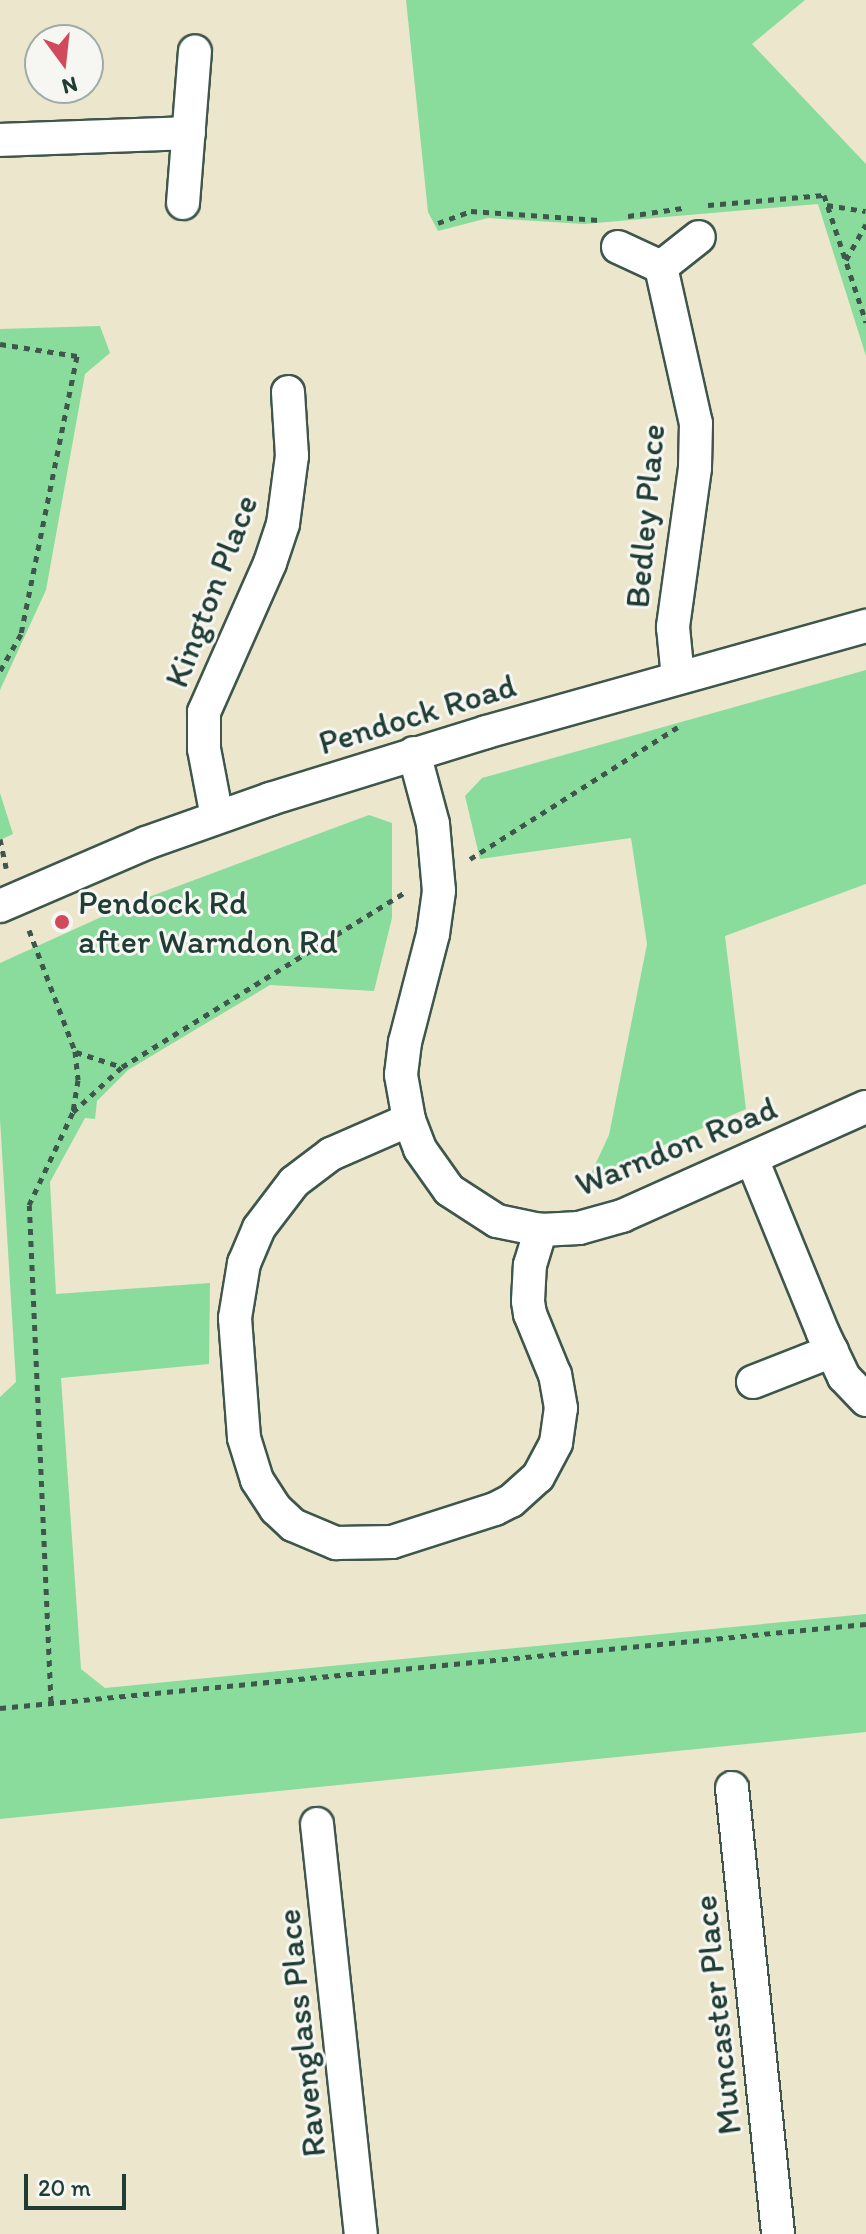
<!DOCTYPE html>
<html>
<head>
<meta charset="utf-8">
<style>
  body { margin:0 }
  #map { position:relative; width:866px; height:2234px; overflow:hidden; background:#ebe6cc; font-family:Itim,sans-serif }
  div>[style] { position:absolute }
  .green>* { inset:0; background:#8adc9d }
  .path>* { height:5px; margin-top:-2.5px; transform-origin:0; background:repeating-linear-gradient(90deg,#3e564b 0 6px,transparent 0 12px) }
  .roads { filter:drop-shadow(2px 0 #3e564b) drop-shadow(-2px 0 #3e564b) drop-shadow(0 2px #3e564b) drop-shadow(0 -2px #3e564b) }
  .street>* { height:32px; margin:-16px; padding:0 16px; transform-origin:16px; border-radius:16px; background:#fff }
  .dots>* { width:22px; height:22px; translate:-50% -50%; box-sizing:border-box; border:4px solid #f6f6f2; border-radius:50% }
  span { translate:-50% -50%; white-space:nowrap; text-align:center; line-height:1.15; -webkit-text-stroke:6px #f6f6f2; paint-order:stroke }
  .street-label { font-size:34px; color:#1f3d34 }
  .poi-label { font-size:34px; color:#1f3d34 }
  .left { translate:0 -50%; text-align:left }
  .north { position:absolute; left:24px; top:24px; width:80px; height:80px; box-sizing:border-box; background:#f6f6f2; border:2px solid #a0aca6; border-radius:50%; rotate:165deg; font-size:22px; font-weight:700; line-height:32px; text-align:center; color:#1f3d34 }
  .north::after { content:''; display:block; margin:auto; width:28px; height:36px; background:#d1495b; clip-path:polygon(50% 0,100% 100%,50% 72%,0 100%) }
  .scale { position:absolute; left:24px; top:2174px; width:102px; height:36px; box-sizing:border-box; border:4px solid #1f3d34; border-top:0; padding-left:10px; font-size:24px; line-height:28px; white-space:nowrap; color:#1f3d34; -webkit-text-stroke:6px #f6f6f2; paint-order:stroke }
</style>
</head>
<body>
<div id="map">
  <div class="green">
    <i style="clip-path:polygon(406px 0,805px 0,752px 44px,866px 164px,866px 356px,818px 204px,584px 224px,488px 218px,438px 231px,428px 212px)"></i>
    <i style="clip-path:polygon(100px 326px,110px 353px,85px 374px,46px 590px,0 690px,0 329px)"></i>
    <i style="clip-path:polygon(866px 670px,866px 884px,725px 936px,746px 1109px,589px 1178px,609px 1135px,647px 944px,631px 838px,480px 859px,465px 796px,482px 778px)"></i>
    <i style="clip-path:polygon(0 793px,13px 834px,0 840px)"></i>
    <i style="clip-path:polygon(369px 815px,392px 823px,392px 918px,374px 991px,270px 985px,128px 1070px,97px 1101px,95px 1119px,85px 1118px,50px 1182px,56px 1294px,210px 1283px,209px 1364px,61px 1378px,81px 1669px,105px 1688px,866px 1614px,866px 1732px,0 1819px,0 1397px,16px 1382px,0 1119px,0 963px,130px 904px)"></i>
  </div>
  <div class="path">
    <i style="left:708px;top:205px;width:116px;rotate:-4.9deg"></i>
    <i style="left:824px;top:195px;width:134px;rotate:71.7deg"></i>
    <i style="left:827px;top:205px;width:39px;rotate:9deg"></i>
    <i style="left:628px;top:216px;width:55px;rotate:-8.4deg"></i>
    <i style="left:438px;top:223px;width:35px;rotate:-20deg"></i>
    <i style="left:471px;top:211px;width:128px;rotate:4deg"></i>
    <i style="left:846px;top:260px;width:41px;rotate:-60.9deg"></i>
    <i style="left:0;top:344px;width:78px;rotate:8.9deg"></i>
    <i style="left:77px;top:356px;width:284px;rotate:101.4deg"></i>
    <i style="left:21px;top:634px;width:43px;rotate:119.6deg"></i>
    <i style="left:0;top:839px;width:30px;rotate:78deg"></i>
    <i style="left:470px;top:859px;width:246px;rotate:-32.4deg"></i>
    <i style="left:29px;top:930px;width:129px;rotate:69.2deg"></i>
    <i style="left:75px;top:1051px;width:29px;rotate:84deg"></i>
    <i style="left:78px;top:1080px;width:31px;rotate:99deg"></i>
    <i style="left:76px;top:1052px;width:48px;rotate:18.1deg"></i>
    <i style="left:51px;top:1702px;width:497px;rotate:-92.5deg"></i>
    <i style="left:29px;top:1205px;width:103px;rotate:-64.7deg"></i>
    <i style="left:73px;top:1112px;width:67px;rotate:-42.6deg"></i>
    <i style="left:122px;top:1067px;width:331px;rotate:-31.7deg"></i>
    <i style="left:0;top:1708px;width:870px;rotate:-5.54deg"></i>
  </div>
  <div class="roads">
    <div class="street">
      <i style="left:0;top:140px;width:189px;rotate:-2.1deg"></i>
      <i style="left:183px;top:203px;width:152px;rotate:-85.5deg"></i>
      <i style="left:618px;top:247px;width:47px;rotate:24.9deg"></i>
      <i style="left:661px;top:267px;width:160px;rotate:77.4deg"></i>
      <i style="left:696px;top:423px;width:45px;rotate:91.3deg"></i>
      <i style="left:695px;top:468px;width:161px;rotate:97.9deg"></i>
      <i style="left:673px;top:627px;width:51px;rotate:84.4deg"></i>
      <i style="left:661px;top:267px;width:48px;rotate:-38.3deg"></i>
      <i style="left:414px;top:753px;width:73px;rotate:75deg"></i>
      <i style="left:433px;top:824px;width:67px;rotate:84.9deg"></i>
      <i style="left:439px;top:891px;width:43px;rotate:97.9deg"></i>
      <i style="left:433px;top:934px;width:112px;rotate:104.5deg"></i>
      <i style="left:405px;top:1042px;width:33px;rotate:97deg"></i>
      <i style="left:401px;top:1075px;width:46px;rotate:79.9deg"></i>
      <i style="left:409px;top:1120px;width:31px;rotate:69deg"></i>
      <i style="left:420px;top:1149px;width:50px;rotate:54.7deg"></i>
      <i style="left:449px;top:1190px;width:57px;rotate:32.9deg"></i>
      <i style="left:497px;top:1221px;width:45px;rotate:11.6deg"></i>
      <i style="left:541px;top:1230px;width:38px;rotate:-3deg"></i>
      <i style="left:579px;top:1228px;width:45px;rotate:-15.6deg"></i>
      <i style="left:622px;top:1216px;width:267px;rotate:-24.1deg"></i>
      <i style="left:217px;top:817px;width:69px;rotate:-100.8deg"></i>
      <i style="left:204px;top:749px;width:37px;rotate:-90deg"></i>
      <i style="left:204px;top:712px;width:163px;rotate:-66.1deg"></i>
      <i style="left:270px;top:563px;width:41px;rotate:-71.6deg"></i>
      <i style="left:283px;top:524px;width:69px;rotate:-82.5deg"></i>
      <i style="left:292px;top:456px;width:64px;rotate:-93.6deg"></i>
      <i style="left:0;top:906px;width:159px;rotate:-23.3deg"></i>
      <i style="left:146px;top:843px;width:132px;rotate:-19.5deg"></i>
      <i style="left:270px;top:799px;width:226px;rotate:-17.2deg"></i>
      <i style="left:486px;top:732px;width:395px;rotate:-15.6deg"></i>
      <i style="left:409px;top:1120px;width:85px;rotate:156.4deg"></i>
      <i style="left:331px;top:1154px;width:46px;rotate:142.9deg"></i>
      <i style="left:294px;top:1182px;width:58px;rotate:127.3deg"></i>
      <i style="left:259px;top:1228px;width:38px;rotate:113deg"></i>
      <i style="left:244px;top:1263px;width:56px;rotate:99.3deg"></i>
      <i style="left:235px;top:1318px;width:120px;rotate:85.7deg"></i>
      <i style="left:244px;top:1438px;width:44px;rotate:72.8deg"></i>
      <i style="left:257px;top:1480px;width:35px;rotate:57deg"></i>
      <i style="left:276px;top:1509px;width:23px;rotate:43deg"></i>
      <i style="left:293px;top:1525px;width:47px;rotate:22.7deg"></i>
      <i style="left:336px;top:1543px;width:56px;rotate:-1deg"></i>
      <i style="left:392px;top:1542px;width:108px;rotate:-17.8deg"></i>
      <i style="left:495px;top:1509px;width:18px;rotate:-27deg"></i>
      <i style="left:511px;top:1501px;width:36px;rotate:-42deg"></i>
      <i style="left:538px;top:1477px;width:38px;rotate:-62deg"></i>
      <i style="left:556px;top:1443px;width:35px;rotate:-82deg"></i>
      <i style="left:561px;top:1408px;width:34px;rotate:-100deg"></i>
      <i style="left:555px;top:1375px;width:66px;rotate:-112.3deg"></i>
      <i style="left:530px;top:1314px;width:13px;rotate:-99deg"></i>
      <i style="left:528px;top:1301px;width:36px;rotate:-87deg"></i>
      <i style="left:530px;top:1265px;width:37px;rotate:-73deg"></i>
      <i style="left:752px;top:1159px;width:188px;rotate:67.8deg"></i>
      <i style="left:823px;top:1333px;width:49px;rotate:64.5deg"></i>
      <i style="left:844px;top:1377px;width:32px;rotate:46deg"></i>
      <i style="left:753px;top:1382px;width:85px;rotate:-21.4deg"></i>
      <i style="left:732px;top:1788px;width:448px;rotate:84.1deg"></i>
      <i style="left:317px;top:1824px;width:412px;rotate:83.9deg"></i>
    </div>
  </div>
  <div class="dots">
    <i style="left:62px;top:922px;background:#d1495b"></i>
  </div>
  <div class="street-label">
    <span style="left:645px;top:516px;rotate:-85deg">Bedley Place</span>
    <span style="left:211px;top:591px;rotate:-69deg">Kington Place</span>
    <span style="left:417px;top:714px;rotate:-17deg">Pendock Road</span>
    <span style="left:676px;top:1146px;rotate:-22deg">Warndon Road</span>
    <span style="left:717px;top:2015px;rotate:-96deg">Muncaster Place</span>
    <span style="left:301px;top:2033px;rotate:-96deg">Ravenglass Place</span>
  </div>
  <div class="poi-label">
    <span class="left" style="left:78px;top:922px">Pendock Rd<br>after Warndon Rd</span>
  </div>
  <div class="north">N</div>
  <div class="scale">20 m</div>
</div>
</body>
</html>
